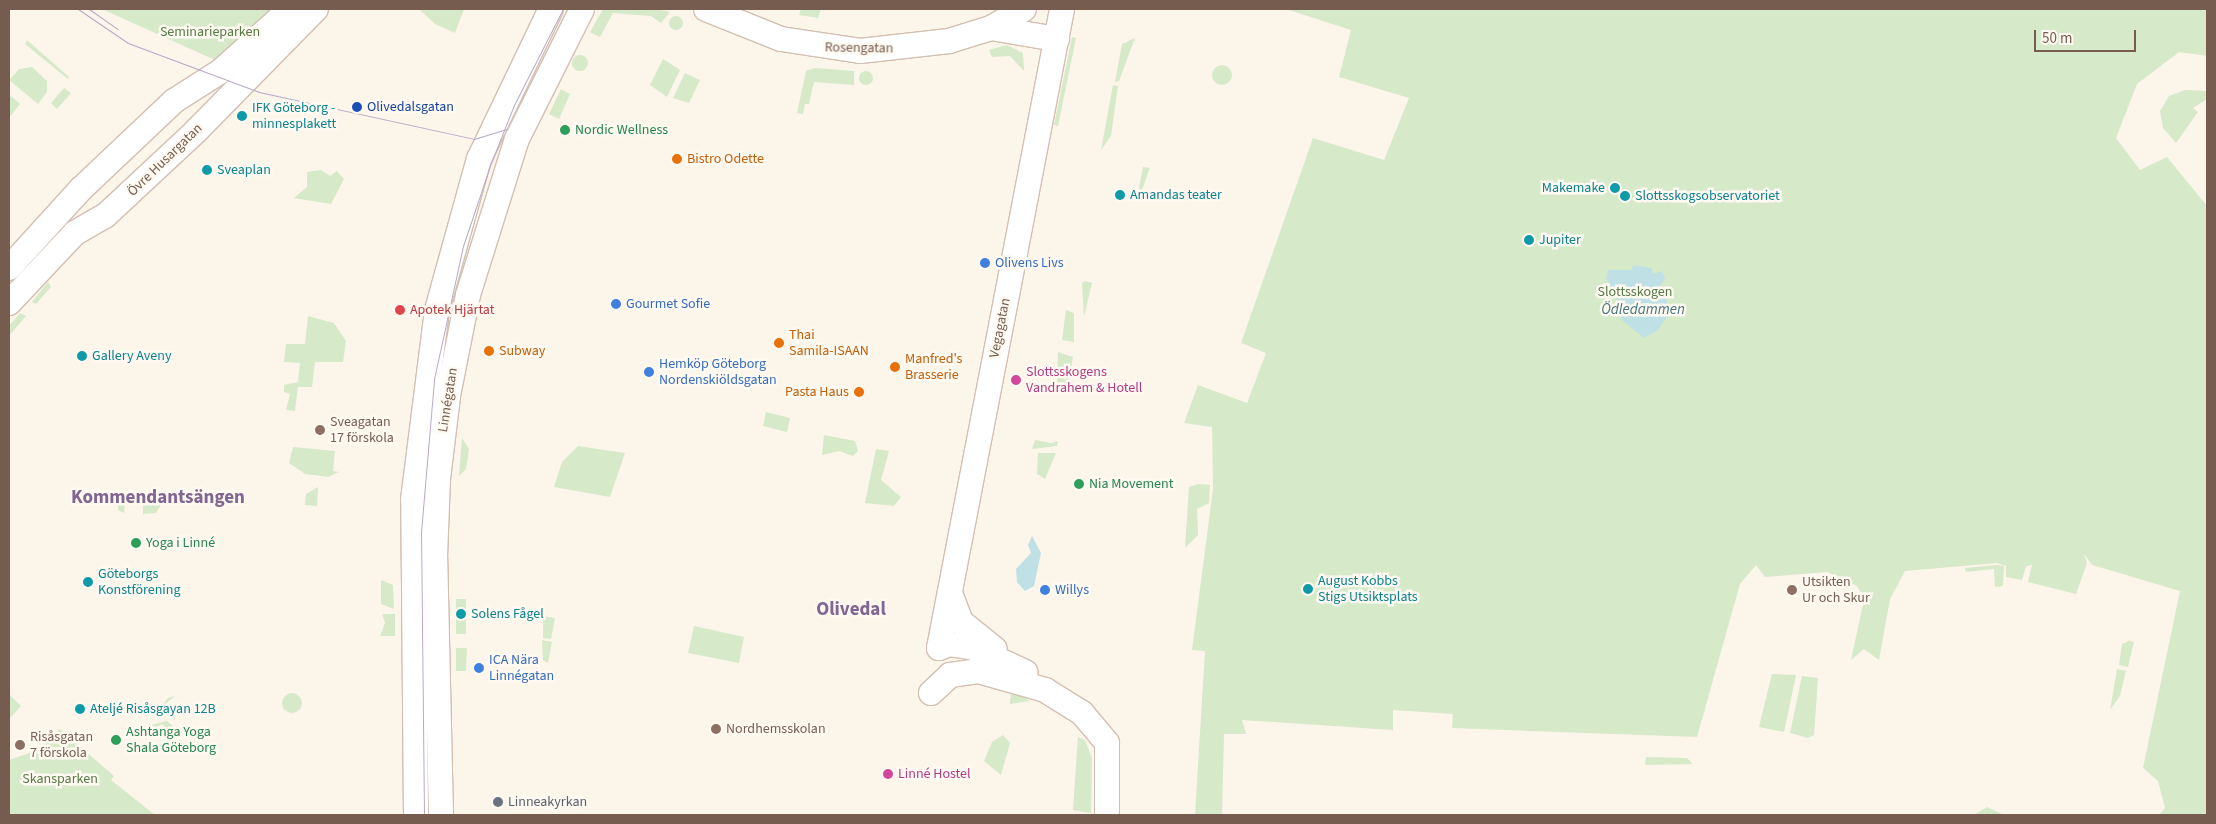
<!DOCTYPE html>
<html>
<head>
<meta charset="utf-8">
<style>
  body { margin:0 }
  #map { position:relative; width:2216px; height:824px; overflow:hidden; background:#fcf5ea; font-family:"Source Sans 3",sans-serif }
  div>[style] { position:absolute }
  .green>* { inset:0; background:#d6e9c9 }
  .round { border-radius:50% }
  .water>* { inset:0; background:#bfe0e5 }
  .roads { filter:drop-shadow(1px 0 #d3bfb0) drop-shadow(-1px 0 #d3bfb0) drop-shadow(0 1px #d3bfb0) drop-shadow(0 -1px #d3bfb0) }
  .secondary>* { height:24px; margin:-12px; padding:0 12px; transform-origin:12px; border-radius:12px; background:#fff }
  .tram>* { height:1px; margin:-0.5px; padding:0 0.5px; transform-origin:0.5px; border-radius:0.5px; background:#b8a8c6 }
  .dots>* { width:14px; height:14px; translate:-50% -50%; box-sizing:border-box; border:2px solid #fef9f1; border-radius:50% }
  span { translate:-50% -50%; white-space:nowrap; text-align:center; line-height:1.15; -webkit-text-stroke:5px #fef9f1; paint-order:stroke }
  .park-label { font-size:14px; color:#567b46 }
  .street-label { font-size:14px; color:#765c4e }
  .transit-label { font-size:14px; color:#164399 }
  .left { translate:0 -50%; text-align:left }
  .culture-label { font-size:14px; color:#0d838f }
  .right { translate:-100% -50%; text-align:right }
  .leisure-label { font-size:14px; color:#27864d }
  .food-label { font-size:14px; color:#c56008 }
  .shop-label { font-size:14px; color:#366cbe }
  .health-label { font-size:14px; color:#be3a42 }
  .hotel-label { font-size:14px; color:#b23c85 }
  .education-label { font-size:14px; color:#785e54 }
  .worship-label { font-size:14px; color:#5b616d }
  .water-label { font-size:15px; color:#457781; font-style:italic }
  .district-label { font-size:19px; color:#826691; font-weight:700 }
  .frame { position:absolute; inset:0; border:10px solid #765c4e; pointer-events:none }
  .scale { position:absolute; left:2034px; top:30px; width:102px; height:22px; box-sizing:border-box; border:2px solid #765c4e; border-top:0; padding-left:6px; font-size:15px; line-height:18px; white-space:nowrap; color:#765c4e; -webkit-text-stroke:4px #fef9f1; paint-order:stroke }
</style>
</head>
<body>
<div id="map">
  <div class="green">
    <i style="clip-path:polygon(102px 9px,270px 9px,270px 11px,215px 60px)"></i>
    <i style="clip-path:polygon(419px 9px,464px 9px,455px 33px,435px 24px)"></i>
    <i style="clip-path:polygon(603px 9px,656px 9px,670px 12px,661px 23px,651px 16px,613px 13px,600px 37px,590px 32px)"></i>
    <i style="clip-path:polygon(801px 9px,821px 9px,818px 18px,799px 15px)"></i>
    <i style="clip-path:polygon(1286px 9px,2207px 9px,2207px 56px,2179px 52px,2137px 84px,2116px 138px,2140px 170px,2167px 157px,2207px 206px,2207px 815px,2159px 815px,2165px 808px,2158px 781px,2143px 768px,2180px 591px,2092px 565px,2084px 554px,2087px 563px,2076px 594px,2028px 582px,2032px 565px,2026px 566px,2022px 580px,2006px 577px,2006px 566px,1997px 563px,1905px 571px,1890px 599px,1879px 660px,1864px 649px,1851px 660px,1864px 599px,1857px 586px,1827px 572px,1765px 577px,1756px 565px,1740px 584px,1697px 737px,1452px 728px,1453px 714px,1393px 710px,1393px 730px,1242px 720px,1246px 734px,1224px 734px,1222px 815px,1195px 815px,1205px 651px,1192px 650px,1213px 489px,1212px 427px,1184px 423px,1198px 385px,1247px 403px,1266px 353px,1241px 343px,1313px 138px,1384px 160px,1409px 98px,1339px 77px,1351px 30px)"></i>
    <i class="round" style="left:669px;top:16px;width:14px;height:14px"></i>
    <i style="clip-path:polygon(1072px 37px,1076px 38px,1058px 126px,1054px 125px)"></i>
    <i style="clip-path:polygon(1135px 38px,1119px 81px,1115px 82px,1122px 44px)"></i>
    <i style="clip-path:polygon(27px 40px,69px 77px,68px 79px,25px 44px)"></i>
    <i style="clip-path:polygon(1007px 45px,1023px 53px,1024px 71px,1010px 56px,992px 57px,989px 50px)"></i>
    <i class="round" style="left:572px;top:55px;width:16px;height:16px"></i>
    <i style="clip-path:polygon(663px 59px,680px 70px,667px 97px,650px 85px)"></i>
    <i class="round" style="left:1212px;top:65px;width:20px;height:20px"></i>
    <i style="clip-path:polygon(32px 67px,47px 81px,47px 92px,38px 104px,9px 80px,19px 69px)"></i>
    <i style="clip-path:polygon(815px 68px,854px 71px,854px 85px,814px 82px,809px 104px,805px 104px,803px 114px,797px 113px,806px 71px)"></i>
    <i class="round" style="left:859px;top:71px;width:14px;height:14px"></i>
    <i style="clip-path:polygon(685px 73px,700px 80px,689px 103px,673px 98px)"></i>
    <i style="clip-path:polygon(1113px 85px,1118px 86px,1111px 136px,1101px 150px)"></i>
    <i style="clip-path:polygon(64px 88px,71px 93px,57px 109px,51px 103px)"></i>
    <i style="clip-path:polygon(561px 89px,570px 94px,559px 119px,549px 114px)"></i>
    <i style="clip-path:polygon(2185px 90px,2207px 91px,2207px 99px,2193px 108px,2198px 112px,2176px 143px,2163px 128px,2160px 111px,2169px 96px)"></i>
    <i style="clip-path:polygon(11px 96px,20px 104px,9px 118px,9px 98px)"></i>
    <i style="clip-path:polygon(1143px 167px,1150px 168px,1139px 198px,1137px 197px)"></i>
    <i style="clip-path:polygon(321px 170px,330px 176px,337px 171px,344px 179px,331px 204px,294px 198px,307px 187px,307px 172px)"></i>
    <i style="clip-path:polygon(1085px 281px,1092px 283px,1084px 317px,1082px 283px)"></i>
    <i style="clip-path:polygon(48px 282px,51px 287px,36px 304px,32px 302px)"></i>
    <i style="clip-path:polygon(1066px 310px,1074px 313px,1074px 342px,1062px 340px)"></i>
    <i style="clip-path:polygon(20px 313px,26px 316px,9px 336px,9px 326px)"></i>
    <i style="clip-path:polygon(308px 316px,334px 323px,346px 341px,343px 362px,315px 362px,312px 387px,298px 387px,295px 411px,286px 410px,290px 394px,284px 392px,284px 385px,298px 382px,300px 363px,284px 362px,286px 344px,305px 344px)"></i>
    <i style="clip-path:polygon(1058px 352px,1073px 357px,1068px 385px,1057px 383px)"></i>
    <i style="clip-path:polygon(766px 412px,790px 418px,787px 432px,763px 426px)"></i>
    <i style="clip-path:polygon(824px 435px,855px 441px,858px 451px,853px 456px,839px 451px,822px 455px)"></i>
    <i style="clip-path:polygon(462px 438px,469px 449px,466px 469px,459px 476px)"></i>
    <i style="clip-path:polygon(1035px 440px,1051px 443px,1058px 441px,1057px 446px,1032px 449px)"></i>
    <i style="clip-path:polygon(578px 446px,625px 453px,610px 497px,554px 487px,562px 462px)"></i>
    <i style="clip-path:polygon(293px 447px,335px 451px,333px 471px,339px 472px,328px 477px,305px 474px,289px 463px)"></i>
    <i style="clip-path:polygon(876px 449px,889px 451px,881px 480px,901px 497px,894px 506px,865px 503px)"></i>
    <i style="clip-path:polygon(1038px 453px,1056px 453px,1045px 479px,1037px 474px)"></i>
    <i style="clip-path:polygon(1198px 484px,1210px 485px,1209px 503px,1197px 509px,1198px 535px,1185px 548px,1189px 487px)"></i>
    <i style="clip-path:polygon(318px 487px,317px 506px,305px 505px,306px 494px)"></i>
    <i style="clip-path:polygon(170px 490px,156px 513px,143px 514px,143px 501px,136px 500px,125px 502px,124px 513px,118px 510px,118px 492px,147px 497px)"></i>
    <i style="clip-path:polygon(1997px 565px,2004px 566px,2003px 586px,1995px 587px,1994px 569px,1966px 572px,1965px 568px)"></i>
    <i style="clip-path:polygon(381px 580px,393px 585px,394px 609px,381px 604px)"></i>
    <i style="clip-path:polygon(456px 599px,466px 599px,466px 634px,456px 634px)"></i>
    <i style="clip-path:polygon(382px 614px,395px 614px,395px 636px,380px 636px,385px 623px)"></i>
    <i style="clip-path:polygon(543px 616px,555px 618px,551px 639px,543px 638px)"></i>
    <i style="clip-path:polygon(694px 626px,744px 637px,739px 663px,688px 653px)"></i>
    <i style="clip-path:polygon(542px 640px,552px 642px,548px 663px,543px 660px)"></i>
    <i style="clip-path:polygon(2129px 641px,2134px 642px,2128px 667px,2119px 665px,2122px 644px)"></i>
    <i style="clip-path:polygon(456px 648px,467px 648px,466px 671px,456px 671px)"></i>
    <i style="clip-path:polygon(2117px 669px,2126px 671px,2120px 696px,2110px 710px)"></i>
    <i style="clip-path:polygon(1772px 674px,1796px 675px,1784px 732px,1759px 727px)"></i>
    <i style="clip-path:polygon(1802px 676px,1818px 678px,1814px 735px,1808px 738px,1790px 733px)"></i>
    <i style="clip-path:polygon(1011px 691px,1030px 701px,1010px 704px)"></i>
    <i class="round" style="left:282px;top:693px;width:20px;height:20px"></i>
    <i style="clip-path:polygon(9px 694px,21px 706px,9px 719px)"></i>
    <i style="clip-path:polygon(175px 696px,166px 703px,175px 708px,175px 719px,161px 707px,168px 698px)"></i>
    <i style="clip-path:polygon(167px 721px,175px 728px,169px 730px,162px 724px,152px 730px,147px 726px)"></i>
    <i style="clip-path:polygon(60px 729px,114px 776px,111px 780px,155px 815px,9px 815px,9px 760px,38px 750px)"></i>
    <i style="clip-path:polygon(1003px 735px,1010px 743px,1001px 775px,984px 761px,992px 742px)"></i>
    <i style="clip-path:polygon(1078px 737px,1085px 740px,1092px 758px,1091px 813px,1073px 810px)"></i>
    <i style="clip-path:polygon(1646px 757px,1687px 758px,1693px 764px,1645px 765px)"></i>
    <i style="clip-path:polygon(1987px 807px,1998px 812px,2004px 815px,1974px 815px)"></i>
  </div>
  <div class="water">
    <i style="clip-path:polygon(1633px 265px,1652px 268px,1653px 274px,1662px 271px,1665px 279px,1659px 287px,1667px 301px,1667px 317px,1658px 330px,1644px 338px,1622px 320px,1616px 295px,1606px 278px,1608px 270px,1632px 270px)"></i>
    <i style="clip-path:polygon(1032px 536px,1041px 553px,1034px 586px,1025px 591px,1017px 582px,1016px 569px,1031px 553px,1028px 545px)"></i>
  </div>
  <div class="roads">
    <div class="secondary">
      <i style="left:706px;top:9px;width:81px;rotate:21.8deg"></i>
      <i style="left:781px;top:39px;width:80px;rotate:8.6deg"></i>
      <i style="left:860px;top:51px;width:90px;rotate:-6.4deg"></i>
      <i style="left:949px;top:41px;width:44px;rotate:-17.2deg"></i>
      <i style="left:991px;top:28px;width:38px;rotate:-30deg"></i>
      <i style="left:991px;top:28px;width:67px;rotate:9.5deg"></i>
      <i style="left:9px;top:268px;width:107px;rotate:-47.7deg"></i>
      <i style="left:81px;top:189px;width:128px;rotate:-43.4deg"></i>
      <i style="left:174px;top:101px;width:56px;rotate:-32.6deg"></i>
      <i style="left:221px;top:71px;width:93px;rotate:-41.9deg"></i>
      <i style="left:9px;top:303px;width:96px;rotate:-46.7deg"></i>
      <i style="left:75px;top:233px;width:34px;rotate:-30deg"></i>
      <i style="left:105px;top:216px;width:125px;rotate:-43deg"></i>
      <i style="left:196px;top:131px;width:171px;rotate:-45.5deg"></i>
      <i style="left:950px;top:593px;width:31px;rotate:69deg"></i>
      <i style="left:961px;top:622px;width:43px;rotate:38.5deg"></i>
      <i style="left:939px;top:648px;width:651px;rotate:-79.1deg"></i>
      <i style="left:939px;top:648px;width:11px;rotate:-22deg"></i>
      <i style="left:949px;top:644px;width:22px;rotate:8deg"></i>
      <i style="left:971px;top:647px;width:60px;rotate:24.8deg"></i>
      <i style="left:931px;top:693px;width:26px;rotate:-43deg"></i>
      <i style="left:950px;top:675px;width:28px;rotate:-8deg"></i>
      <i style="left:978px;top:671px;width:70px;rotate:15.8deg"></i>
      <i style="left:1045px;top:690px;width:44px;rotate:31.9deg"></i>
      <i style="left:1082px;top:713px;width:39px;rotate:50deg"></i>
      <i style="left:1107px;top:743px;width:72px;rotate:90deg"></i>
      <i style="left:416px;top:815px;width:315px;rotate:-90.5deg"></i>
      <i style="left:413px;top:500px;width:192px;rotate:-82.8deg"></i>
      <i style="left:437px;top:310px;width:157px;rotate:-74.5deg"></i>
      <i style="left:479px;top:159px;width:166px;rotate:-64.4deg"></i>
      <i style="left:441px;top:815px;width:258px;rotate:-91.3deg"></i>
      <i style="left:435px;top:557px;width:78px;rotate:-87.8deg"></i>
      <i style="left:438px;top:479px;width:84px;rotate:-83.1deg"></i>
      <i style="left:448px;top:396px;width:103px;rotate:-78.8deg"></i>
      <i style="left:468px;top:295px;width:164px;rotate:-72.6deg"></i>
      <i style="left:517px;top:139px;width:145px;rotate:-63.4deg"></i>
    </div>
  </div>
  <div class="tram">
    <i style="left:78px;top:9px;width:60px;rotate:34.2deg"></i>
    <i style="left:128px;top:43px;width:140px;rotate:20.5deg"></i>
    <i style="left:259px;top:92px;width:220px;rotate:12.3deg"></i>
    <i style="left:474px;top:139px;width:34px;rotate:-17deg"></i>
    <i style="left:89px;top:9px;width:35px;rotate:35deg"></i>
    <i style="left:424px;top:815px;width:283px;rotate:-90.6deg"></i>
    <i style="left:421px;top:532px;width:154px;rotate:-85.1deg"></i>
    <i style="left:434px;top:379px;width:136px;rotate:-77.7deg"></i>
    <i style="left:463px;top:246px;width:88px;rotate:-71.4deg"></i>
    <i style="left:491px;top:163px;width:62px;rotate:-68.4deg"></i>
    <i style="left:514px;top:105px;width:108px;rotate:-63deg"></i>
  </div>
  <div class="dots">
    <i style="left:357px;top:107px;background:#1a4fb4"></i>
    <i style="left:242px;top:116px;background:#0f9aa8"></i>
    <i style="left:565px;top:130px;background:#2e9e5b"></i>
    <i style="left:677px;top:159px;background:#e8710a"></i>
    <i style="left:207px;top:170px;background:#0f9aa8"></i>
    <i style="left:1615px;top:188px;background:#0f9aa8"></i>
    <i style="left:1120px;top:195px;background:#0f9aa8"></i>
    <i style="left:1625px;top:196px;background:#0f9aa8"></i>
    <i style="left:1529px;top:240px;background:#0f9aa8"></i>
    <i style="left:985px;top:263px;background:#3f7fe0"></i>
    <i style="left:616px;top:304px;background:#3f7fe0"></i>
    <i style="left:400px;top:310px;background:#e0444e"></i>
    <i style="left:779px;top:343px;background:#e8710a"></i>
    <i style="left:489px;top:351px;background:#e8710a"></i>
    <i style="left:82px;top:356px;background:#0f9aa8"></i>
    <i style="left:895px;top:367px;background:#e8710a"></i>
    <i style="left:649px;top:372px;background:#3f7fe0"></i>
    <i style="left:1016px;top:380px;background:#d1479c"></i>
    <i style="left:859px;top:392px;background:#e8710a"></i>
    <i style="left:320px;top:430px;background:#8d6e63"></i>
    <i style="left:1079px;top:484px;background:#2e9e5b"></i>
    <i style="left:136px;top:543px;background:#2e9e5b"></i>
    <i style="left:88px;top:582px;background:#0f9aa8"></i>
    <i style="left:1308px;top:589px;background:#0f9aa8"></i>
    <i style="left:1045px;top:590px;background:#3f7fe0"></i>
    <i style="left:1792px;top:590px;background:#8d6e63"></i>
    <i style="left:461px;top:614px;background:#0f9aa8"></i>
    <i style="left:479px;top:668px;background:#3f7fe0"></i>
    <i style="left:80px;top:709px;background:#0f9aa8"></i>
    <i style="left:716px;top:729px;background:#8d6e63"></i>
    <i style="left:116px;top:740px;background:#2e9e5b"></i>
    <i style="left:20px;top:745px;background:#8d6e63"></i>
    <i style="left:888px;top:774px;background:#d1479c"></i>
    <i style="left:498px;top:802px;background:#6b7280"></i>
  </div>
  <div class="park-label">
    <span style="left:210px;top:32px">Seminarieparken</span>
    <span style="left:1635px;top:292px">Slottsskogen</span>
    <span style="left:60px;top:779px">Skansparken</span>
  </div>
  <div class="street-label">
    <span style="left:859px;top:48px;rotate:1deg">Rosengatan</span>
    <span style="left:165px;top:160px;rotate:-44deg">Övre Husargatan</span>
    <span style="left:1000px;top:328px;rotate:-79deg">Vegagatan</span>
    <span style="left:448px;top:400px;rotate:-81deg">Linnégatan</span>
  </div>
  <div class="transit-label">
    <span class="left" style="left:367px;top:107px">Olivedalsgatan</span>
  </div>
  <div class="culture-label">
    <span class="left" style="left:252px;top:116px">IFK Göteborg -<br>minnesplakett</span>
    <span class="left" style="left:217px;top:170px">Sveaplan</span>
    <span class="right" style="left:1605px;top:188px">Makemake</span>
    <span class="left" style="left:1130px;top:195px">Amandas teater</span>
    <span class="left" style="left:1635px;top:196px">Slottsskogsobservatoriet</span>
    <span class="left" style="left:1539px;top:240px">Jupiter</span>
    <span class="left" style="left:92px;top:356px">Gallery Aveny</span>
    <span class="left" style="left:98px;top:582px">Göteborgs<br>Konstförening</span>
    <span class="left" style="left:1318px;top:589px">August Kobbs<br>Stigs Utsiktsplats</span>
    <span class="left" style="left:471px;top:614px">Solens Fågel</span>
    <span class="left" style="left:90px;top:709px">Ateljé Risåsgayan 12B</span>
  </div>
  <div class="leisure-label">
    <span class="left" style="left:575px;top:130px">Nordic Wellness</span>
    <span class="left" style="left:1089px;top:484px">Nia Movement</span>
    <span class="left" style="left:146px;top:543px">Yoga i Linné</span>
    <span class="left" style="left:126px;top:740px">Ashtanga Yoga<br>Shala Göteborg</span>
  </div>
  <div class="food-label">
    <span class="left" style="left:687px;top:159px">Bistro Odette</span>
    <span class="left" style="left:789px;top:343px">Thai<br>Samila-ISAAN</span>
    <span class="left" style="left:499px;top:351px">Subway</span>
    <span class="left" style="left:905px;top:367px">Manfred's<br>Brasserie</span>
    <span class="right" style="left:849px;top:392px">Pasta Haus</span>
  </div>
  <div class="shop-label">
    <span class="left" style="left:995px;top:263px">Olivens Livs</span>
    <span class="left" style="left:626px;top:304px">Gourmet Sofie</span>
    <span class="left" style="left:659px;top:372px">Hemköp Göteborg<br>Nordenskiöldsgatan</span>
    <span class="left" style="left:1055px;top:590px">Willys</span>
    <span class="left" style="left:489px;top:668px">ICA Nära<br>Linnégatan</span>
  </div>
  <div class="health-label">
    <span class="left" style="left:410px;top:310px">Apotek Hjärtat</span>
  </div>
  <div class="hotel-label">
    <span class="left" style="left:1026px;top:380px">Slottsskogens<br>Vandrahem &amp; Hotell</span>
    <span class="left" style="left:898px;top:774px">Linné Hostel</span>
  </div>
  <div class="education-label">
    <span class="left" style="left:330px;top:430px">Sveagatan<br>17 förskola</span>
    <span class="left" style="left:1802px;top:590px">Utsikten<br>Ur och Skur</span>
    <span class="left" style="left:726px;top:729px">Nordhemsskolan</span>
    <span class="left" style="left:30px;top:745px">Risåsgatan<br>7 förskola</span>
  </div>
  <div class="worship-label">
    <span class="left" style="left:508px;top:802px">Linneakyrkan</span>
  </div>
  <div class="water-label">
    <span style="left:1643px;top:310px">Ödledammen</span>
  </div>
  <div class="district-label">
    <span style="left:158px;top:498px">Kommendantsängen</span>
    <span style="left:851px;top:610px">Olivedal</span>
  </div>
  <div class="frame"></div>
  <div class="scale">50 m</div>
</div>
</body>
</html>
